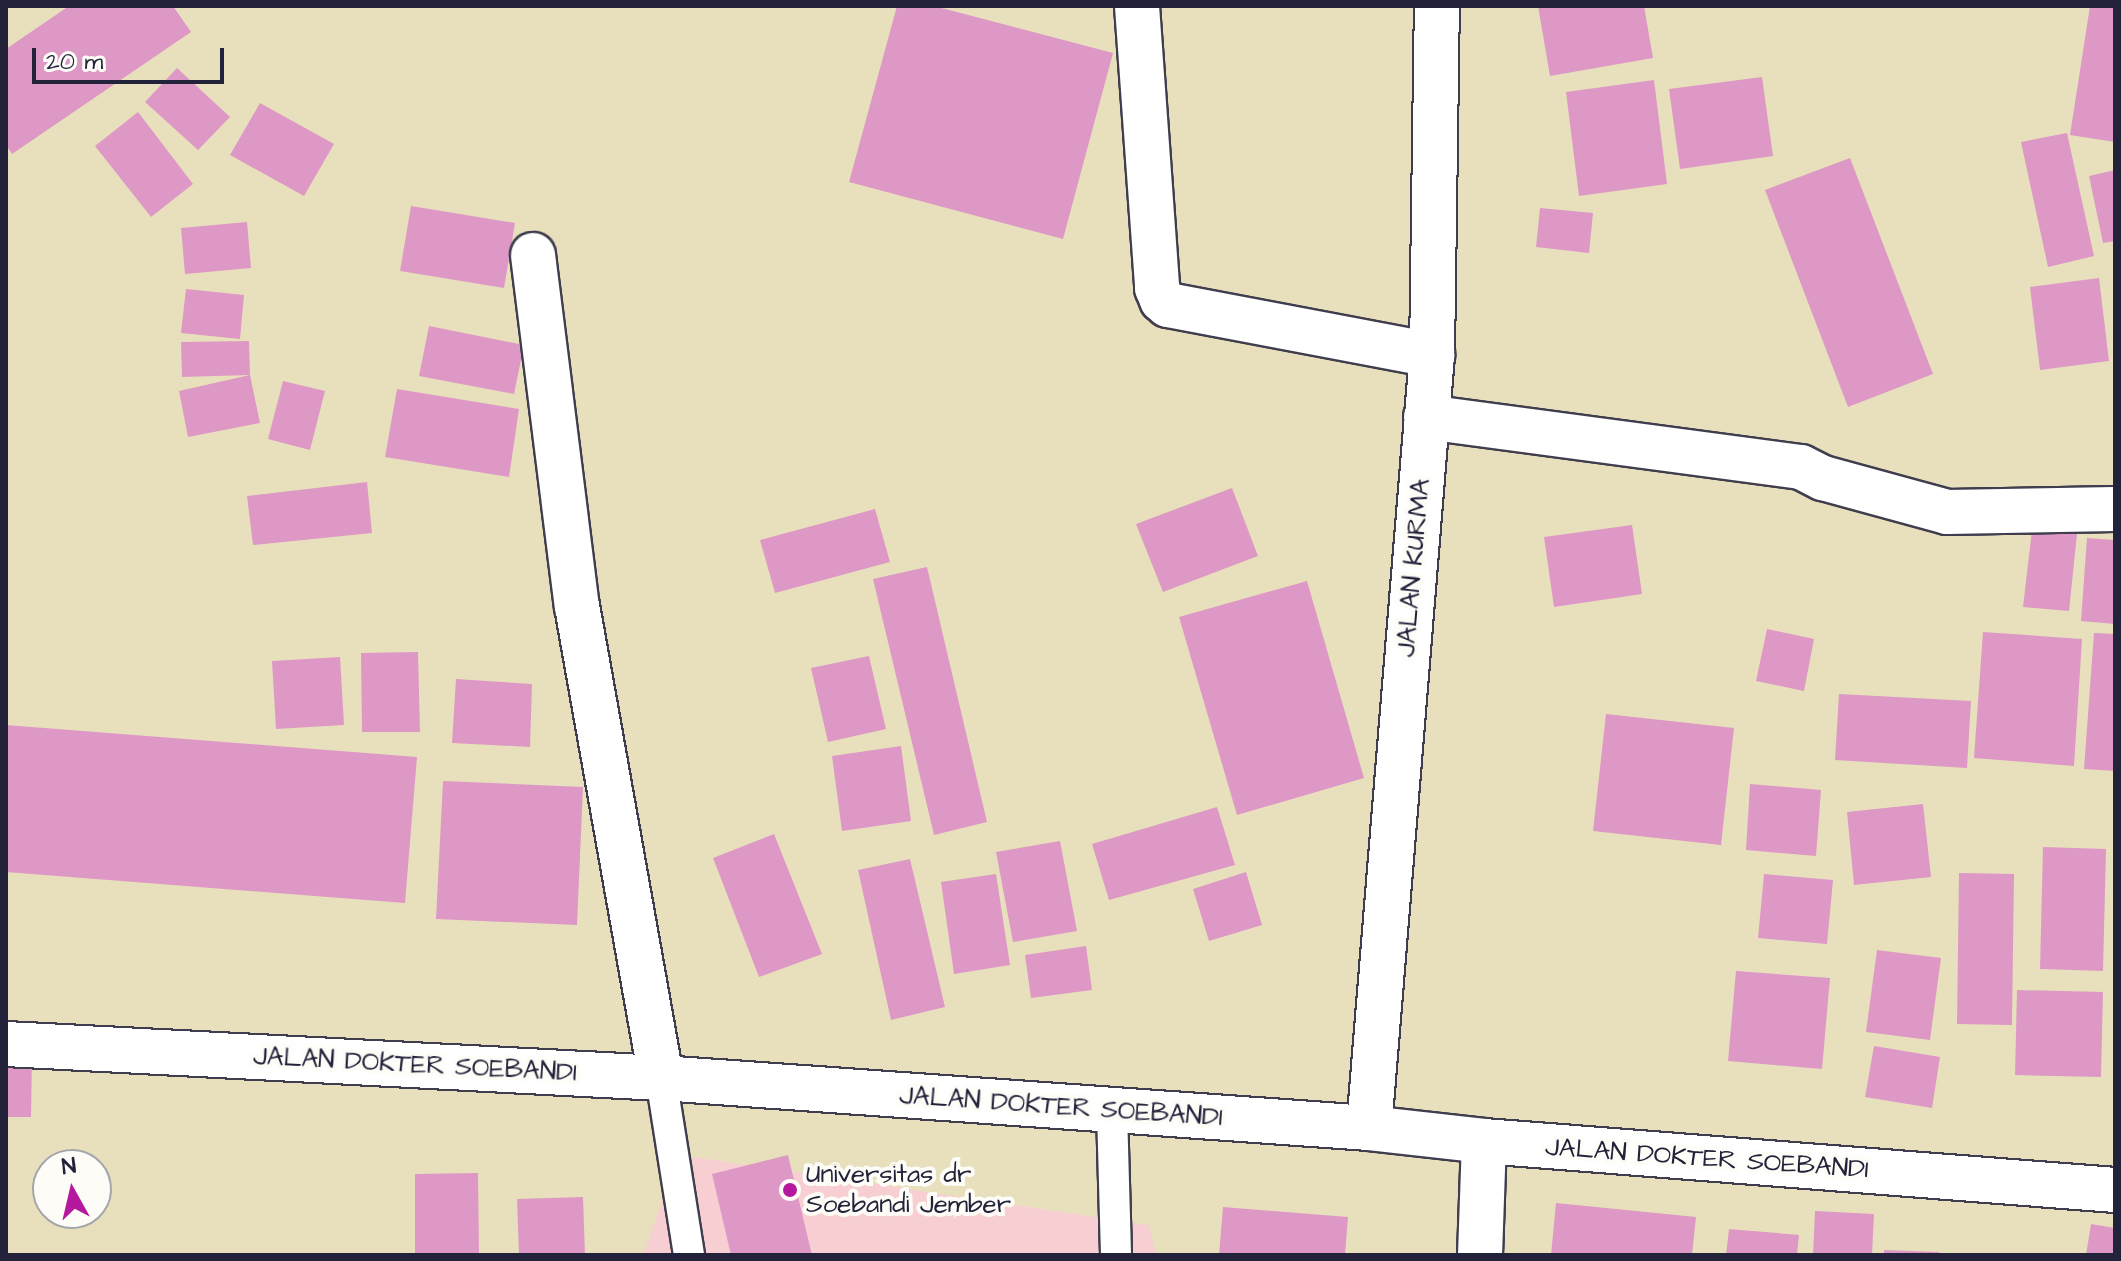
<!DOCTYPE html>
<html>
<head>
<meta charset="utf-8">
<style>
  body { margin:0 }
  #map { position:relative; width:2121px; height:1261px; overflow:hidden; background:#e8e0bc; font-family:"Architects Daughter",sans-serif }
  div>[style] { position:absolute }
  .built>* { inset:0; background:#f7cfd3 }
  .building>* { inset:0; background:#dd98c5 }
  .roads { filter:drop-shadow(2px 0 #403e4e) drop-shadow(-2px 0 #403e4e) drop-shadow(0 2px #403e4e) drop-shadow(0 -2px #403e4e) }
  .service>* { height:30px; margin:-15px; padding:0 15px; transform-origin:15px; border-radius:15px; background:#fff }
  .minor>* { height:44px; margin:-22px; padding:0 22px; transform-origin:22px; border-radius:22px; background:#fff }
  .secondary>* { height:44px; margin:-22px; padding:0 22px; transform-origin:22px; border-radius:22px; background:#fff }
  .dots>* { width:22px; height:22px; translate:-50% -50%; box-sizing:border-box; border:4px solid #fdfcf7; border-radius:50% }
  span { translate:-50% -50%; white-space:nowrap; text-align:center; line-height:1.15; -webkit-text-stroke:8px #fdfcf7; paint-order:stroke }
  .street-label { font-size:26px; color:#22223b }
  .poi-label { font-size:26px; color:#22223b }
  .left { translate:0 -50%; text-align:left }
  .frame { position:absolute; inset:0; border:8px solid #22223b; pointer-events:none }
  .north { position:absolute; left:32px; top:1149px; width:80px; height:80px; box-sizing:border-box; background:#fdfcf7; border:2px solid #a5a5ac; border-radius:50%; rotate:352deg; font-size:22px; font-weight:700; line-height:32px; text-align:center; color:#22223b }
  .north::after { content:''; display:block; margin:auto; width:28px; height:36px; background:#b5179e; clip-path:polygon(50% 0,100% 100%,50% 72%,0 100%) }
  .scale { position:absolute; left:32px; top:48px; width:192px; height:36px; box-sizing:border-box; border:4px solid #22223b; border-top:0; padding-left:10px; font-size:24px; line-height:28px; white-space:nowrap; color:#22223b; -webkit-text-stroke:6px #fdfcf7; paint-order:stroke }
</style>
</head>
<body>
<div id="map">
  <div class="built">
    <i style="clip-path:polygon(679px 1155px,1149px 1225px,1156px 1255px,643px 1255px)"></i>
  </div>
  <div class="building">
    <i style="clip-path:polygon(69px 6px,173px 6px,191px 32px,12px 154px,6px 145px,6px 49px)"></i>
    <i style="clip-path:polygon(897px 6px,934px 6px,1113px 53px,1063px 239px,849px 182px)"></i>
    <i style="clip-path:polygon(1538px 6px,1644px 6px,1653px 58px,1550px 76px)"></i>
    <i style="clip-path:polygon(2090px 6px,2115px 6px,2115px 142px,2070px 135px)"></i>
    <i style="clip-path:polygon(177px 68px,230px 117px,198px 150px,145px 102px)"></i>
    <i style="clip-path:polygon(1762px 77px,1773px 156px,1680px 169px,1669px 89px)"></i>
    <i style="clip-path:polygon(1654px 80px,1667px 184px,1579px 196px,1566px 92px)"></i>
    <i style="clip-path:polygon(260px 103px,334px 144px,304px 196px,230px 155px)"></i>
    <i style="clip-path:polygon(138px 112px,193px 184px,151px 217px,95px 146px)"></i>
    <i style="clip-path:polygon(2067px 133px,2094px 256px,2048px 267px,2021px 142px)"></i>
    <i style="clip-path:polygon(1850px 158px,1933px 374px,1848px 407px,1765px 190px)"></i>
    <i style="clip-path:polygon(2115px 170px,2115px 241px,2103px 243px,2089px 176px)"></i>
    <i style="clip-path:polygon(411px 206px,515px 223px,504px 288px,400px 271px)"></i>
    <i style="clip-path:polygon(1540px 208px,1593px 213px,1589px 253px,1536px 247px)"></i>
    <i style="clip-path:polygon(247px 222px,251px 268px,185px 274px,181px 228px)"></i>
    <i style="clip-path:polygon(2099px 278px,2109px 361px,2040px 370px,2030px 287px)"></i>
    <i style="clip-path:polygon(186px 289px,244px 295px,240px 339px,181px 333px)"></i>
    <i style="clip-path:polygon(429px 326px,524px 345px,514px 394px,419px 376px)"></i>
    <i style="clip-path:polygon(249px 341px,250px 375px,182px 377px,181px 342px)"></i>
    <i style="clip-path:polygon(250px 375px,260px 423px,188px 437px,179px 391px)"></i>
    <i style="clip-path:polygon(283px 381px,325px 391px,310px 450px,268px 439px)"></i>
    <i style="clip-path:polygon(397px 389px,519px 409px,509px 477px,385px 457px)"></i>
    <i style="clip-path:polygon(367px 482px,372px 533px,253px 545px,247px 496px)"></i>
    <i style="clip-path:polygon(1232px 488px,1258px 556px,1163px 592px,1136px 524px)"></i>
    <i style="clip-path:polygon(875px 509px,890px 562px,775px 593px,760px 540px)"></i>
    <i style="clip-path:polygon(1632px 525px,1642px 594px,1554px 607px,1544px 537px)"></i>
    <i style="clip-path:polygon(2032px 530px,2077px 534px,2069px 611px,2023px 607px)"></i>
    <i style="clip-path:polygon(2087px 538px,2115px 540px,2115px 624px,2081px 621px)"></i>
    <i style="clip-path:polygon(927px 567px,987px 822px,934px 835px,873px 579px)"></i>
    <i style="clip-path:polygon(1307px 581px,1364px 778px,1237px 815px,1179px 617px)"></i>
    <i style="clip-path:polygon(1767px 629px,1814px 639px,1804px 691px,1756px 681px)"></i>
    <i style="clip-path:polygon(1983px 632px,2082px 639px,2074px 766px,1974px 758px)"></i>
    <i style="clip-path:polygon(2094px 633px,2115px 634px,2115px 771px,2084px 769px)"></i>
    <i style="clip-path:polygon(418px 652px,420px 732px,362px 732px,361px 653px)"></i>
    <i style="clip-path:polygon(869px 656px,886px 729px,828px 742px,811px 668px)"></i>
    <i style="clip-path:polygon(340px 657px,344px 725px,276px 729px,272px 661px)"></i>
    <i style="clip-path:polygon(456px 679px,532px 684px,530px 747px,452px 743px)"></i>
    <i style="clip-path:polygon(1839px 694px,1971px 701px,1967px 768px,1835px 760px)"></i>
    <i style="clip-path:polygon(1606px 714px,1734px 728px,1721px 845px,1593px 831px)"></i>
    <i style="clip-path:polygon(6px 725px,417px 757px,405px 903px,6px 872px)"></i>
    <i style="clip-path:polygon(901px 746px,911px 821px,842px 831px,832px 756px)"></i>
    <i style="clip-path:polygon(443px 781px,583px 787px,577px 925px,436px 919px)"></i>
    <i style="clip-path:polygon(1750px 784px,1821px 790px,1816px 856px,1746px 850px)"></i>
    <i style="clip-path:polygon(1923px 804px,1931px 877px,1854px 885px,1847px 812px)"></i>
    <i style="clip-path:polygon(1217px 807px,1235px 865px,1109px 900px,1092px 844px)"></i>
    <i style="clip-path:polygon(774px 834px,822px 954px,759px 977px,713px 858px)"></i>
    <i style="clip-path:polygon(1060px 841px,1077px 931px,1013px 942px,996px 852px)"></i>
    <i style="clip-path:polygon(2043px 847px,2106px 849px,2103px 971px,2040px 969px)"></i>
    <i style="clip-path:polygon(910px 859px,945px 1007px,891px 1020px,858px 870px)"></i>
    <i style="clip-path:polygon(1246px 872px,1262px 925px,1209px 941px,1193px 889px)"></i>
    <i style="clip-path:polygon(1959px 873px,2014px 874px,2012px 1025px,1957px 1024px)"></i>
    <i style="clip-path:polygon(996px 874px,1010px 965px,954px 974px,941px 882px)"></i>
    <i style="clip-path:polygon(1764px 874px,1833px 880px,1827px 944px,1758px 938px)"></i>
    <i style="clip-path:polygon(1086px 946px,1092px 990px,1031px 998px,1025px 955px)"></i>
    <i style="clip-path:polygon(1877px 950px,1941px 958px,1930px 1040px,1866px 1032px)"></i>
    <i style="clip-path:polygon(1736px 971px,1830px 978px,1822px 1069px,1728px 1061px)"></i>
    <i style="clip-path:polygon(2017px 990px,2103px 992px,2101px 1077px,2015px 1075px)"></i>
    <i style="clip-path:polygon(1874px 1046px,1940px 1057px,1932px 1108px,1865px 1097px)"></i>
    <i style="clip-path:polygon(6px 1054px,32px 1055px,31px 1117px,6px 1117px)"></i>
    <i style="clip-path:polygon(788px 1155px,812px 1255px,731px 1255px,712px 1174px)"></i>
    <i style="clip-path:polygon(478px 1173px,479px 1255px,415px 1255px,415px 1174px)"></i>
    <i style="clip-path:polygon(583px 1197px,585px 1255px,519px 1255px,517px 1199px)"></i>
    <i style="clip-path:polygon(1556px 1203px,1696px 1217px,1692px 1255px,1551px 1255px)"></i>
    <i style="clip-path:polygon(1223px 1207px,1348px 1217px,1345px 1255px,1219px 1255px)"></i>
    <i style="clip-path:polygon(1815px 1211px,1874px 1214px,1872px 1255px,1813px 1255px)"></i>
    <i style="clip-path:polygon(2091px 1224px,2115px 1228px,2115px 1255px,2086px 1255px)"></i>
    <i style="clip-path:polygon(1729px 1229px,1799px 1235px,1797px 1255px,1726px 1255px)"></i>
    <i style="clip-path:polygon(1884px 1250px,1939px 1252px,1939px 1255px,1884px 1255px)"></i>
  </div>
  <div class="roads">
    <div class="service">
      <i style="left:661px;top:1078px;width:179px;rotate:81deg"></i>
      <i style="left:1112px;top:1111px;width:144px;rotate:88.4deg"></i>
    </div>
    <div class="minor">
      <i style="left:1137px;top:6px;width:283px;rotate:85.9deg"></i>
      <i style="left:1157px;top:288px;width:13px;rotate:67deg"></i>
      <i style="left:1162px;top:300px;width:8px;rotate:40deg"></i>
      <i style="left:1168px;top:305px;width:269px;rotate:10.7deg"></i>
      <i style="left:533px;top:255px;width:354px;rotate:82.9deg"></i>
      <i style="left:577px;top:606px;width:479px;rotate:79.9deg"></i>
      <i style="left:1426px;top:417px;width:378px;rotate:7.6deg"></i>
      <i style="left:1801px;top:467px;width:25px;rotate:27deg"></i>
      <i style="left:1823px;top:478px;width:129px;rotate:15.3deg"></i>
      <i style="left:1947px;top:512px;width:168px;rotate:-1deg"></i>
      <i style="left:1369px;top:1128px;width:776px;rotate:-85.34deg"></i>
      <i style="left:1432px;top:355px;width:349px;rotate:-89.2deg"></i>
      <i style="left:1480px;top:1255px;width:114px;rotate:-88deg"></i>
    </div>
    <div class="secondary">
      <i style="left:6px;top:1044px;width:656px;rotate:2.97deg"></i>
      <i style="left:661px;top:1078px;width:710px;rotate:4.04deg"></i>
      <i style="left:1369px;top:1128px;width:116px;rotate:6.4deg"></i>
      <i style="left:1484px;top:1141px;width:633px;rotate:4.44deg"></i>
    </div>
  </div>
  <div class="dots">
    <i style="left:790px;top:1190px;background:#b5179e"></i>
  </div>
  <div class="street-label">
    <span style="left:1414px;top:568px;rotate:-85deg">JALAN KURMA</span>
    <span style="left:415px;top:1065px;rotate:3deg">JALAN DOKTER SOEBANDI</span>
    <span style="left:1061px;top:1107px;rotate:4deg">JALAN DOKTER SOEBANDI</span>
    <span style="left:1707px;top:1159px;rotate:4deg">JALAN DOKTER SOEBANDI</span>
  </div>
  <div class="poi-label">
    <span class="left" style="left:806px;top:1190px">Universitas dr<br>Soebandi Jember</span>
  </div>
  <div class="frame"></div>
  <div class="north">N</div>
  <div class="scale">20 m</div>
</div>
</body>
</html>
